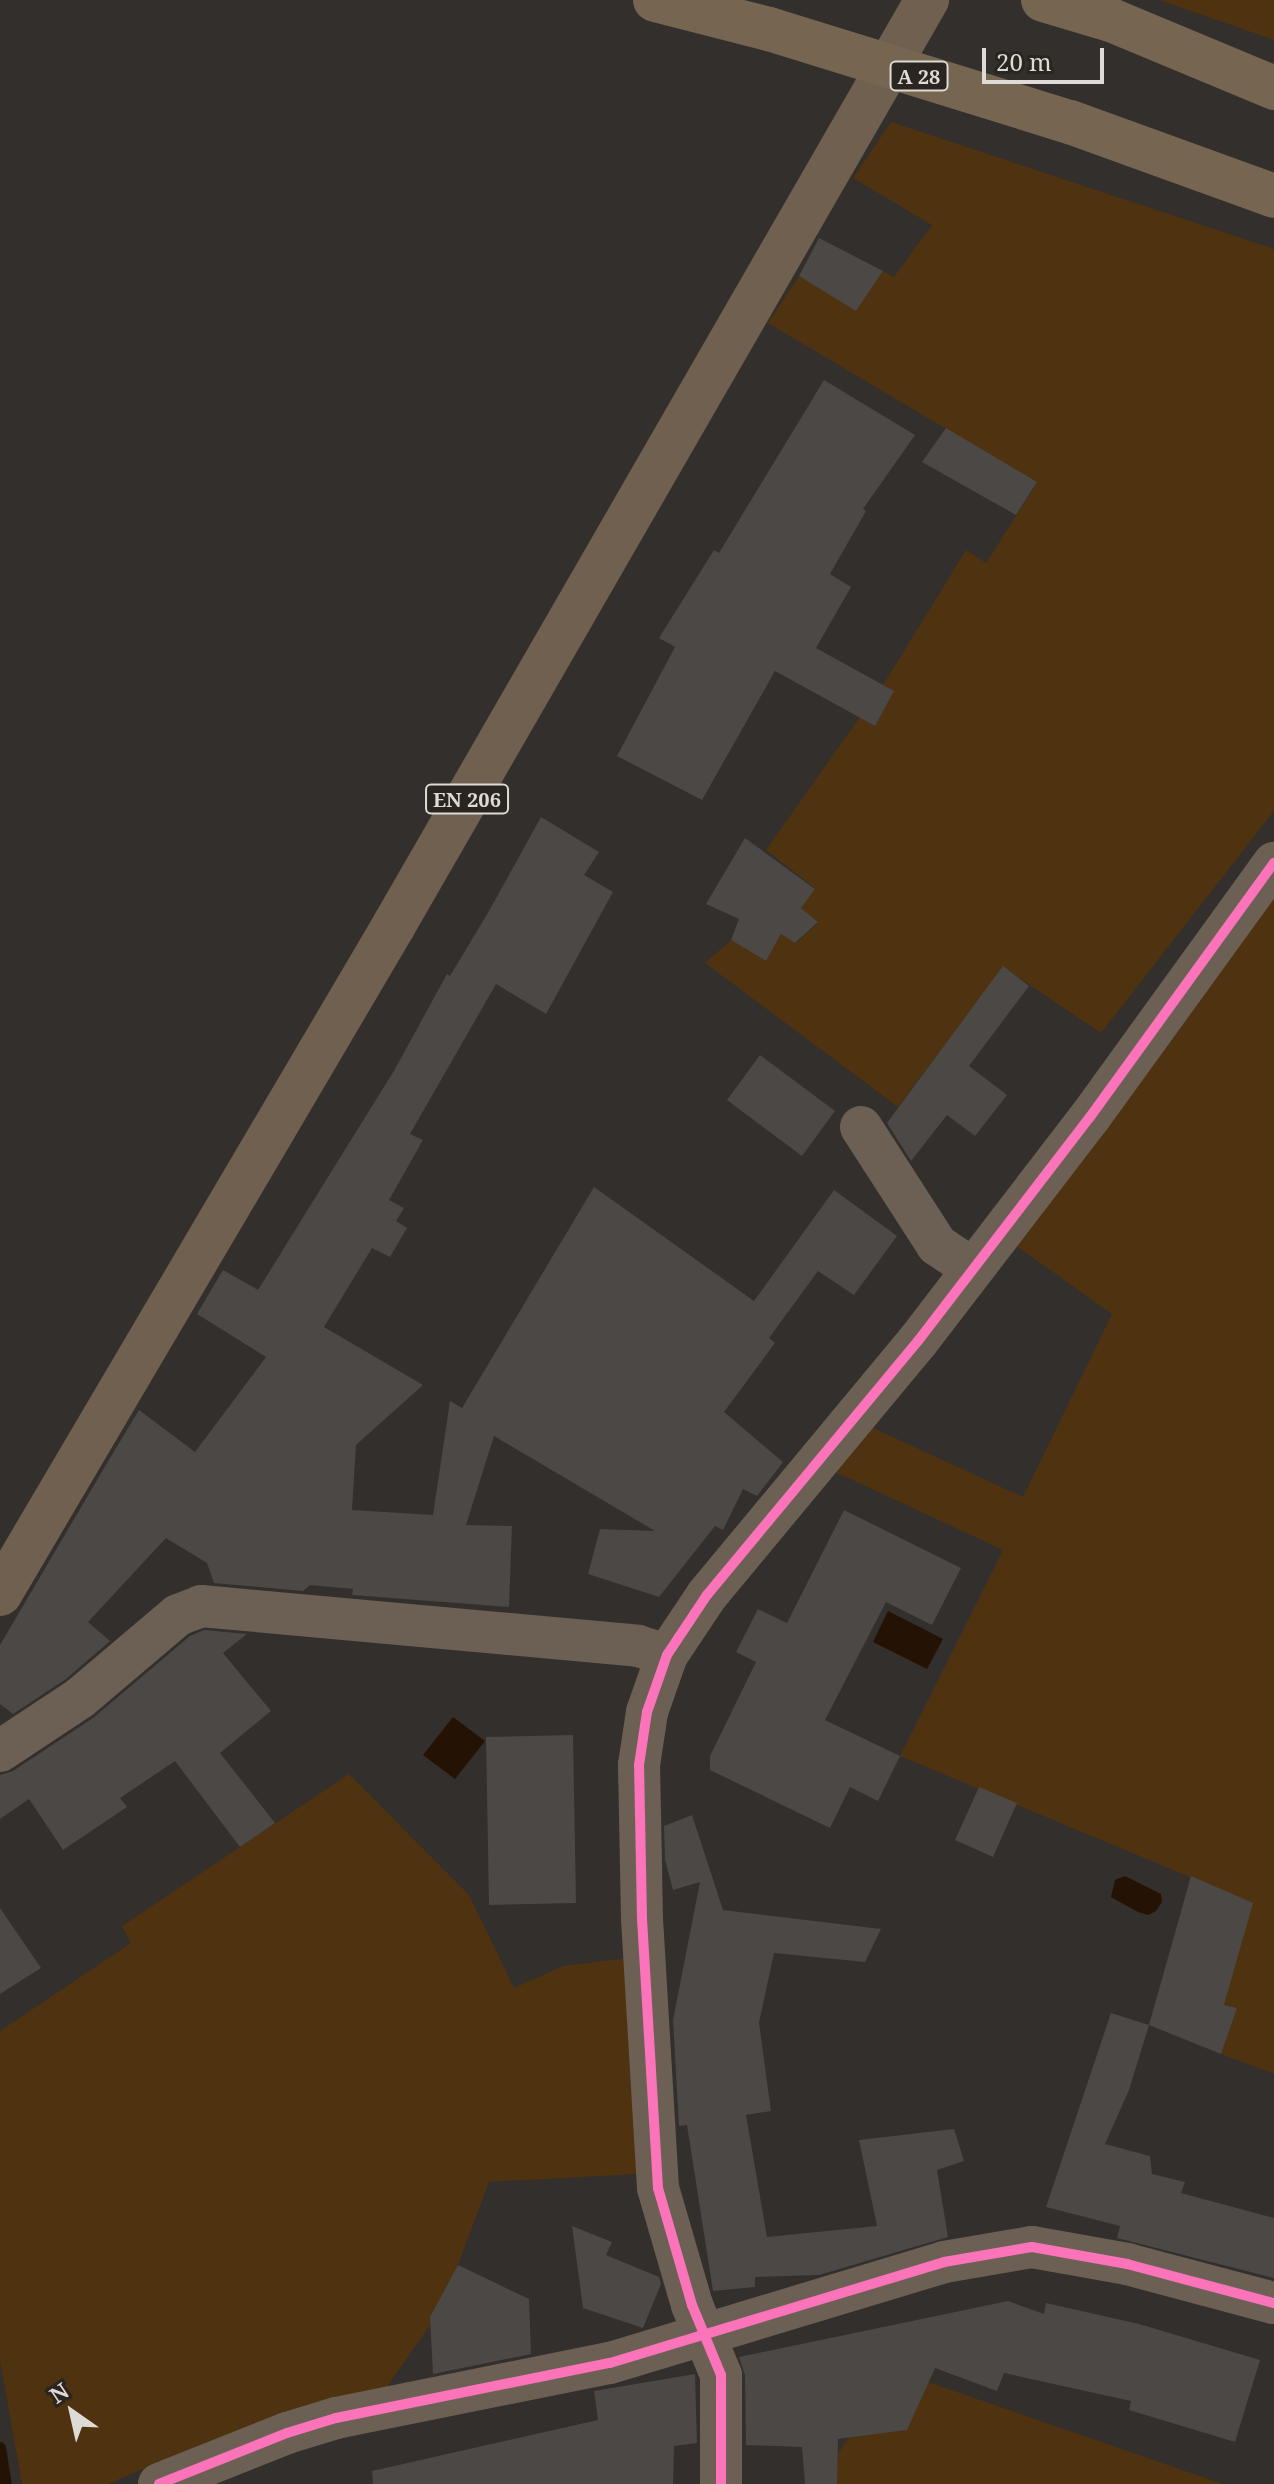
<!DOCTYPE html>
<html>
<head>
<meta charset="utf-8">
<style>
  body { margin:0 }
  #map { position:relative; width:1274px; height:2484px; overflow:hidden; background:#322f2c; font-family:"Noto Serif",serif }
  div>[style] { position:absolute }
  .green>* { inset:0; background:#4f3210 }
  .water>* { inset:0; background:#241304 }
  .stream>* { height:12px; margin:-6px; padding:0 6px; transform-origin:6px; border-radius:6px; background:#241304 }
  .building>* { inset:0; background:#4b4845 }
  .minor>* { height:42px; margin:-21px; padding:0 21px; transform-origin:21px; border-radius:21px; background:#6c6054 }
  .primary>* { height:44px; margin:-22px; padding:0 22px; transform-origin:22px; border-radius:22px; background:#70604f }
  .motorway>* { height:44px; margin:-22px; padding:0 22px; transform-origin:22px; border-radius:22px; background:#766551 }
  .motorway-bridge>* { height:44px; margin:-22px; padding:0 22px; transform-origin:22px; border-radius:22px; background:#766551 }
  .cycleway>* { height:10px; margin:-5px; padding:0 5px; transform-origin:5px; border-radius:5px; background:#fb73b8 }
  span { translate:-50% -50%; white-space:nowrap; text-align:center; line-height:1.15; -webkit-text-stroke:6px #2b2520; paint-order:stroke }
  .shield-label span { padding:2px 6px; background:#2b2520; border:2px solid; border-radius:6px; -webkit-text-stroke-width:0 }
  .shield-label { font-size:20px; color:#dedad6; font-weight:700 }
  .north { position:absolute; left:32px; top:2372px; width:80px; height:80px; -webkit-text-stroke:6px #2b2520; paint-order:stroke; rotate:326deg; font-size:22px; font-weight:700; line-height:32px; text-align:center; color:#dedad6 }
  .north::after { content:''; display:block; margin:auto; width:28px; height:36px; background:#dedad6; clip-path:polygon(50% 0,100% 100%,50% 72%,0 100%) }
  .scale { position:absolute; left:982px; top:48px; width:122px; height:36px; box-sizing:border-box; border:4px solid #dedad6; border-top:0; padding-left:10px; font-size:24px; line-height:28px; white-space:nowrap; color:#dedad6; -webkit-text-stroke:6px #2b2520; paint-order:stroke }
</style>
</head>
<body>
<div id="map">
  <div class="green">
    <i style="clip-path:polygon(1159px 0,1274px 0,1274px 40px)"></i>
    <i style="clip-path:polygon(891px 122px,1274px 249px,1274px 811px,1101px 1033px,1003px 967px,898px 1107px,705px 963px,731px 940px,766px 961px,781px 934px,796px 943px,818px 923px,801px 908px,815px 888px,766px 850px,860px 717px,875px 726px,894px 691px,883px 685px,966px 550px,986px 563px,1037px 483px,768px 323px,799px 276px,856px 310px,883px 271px,894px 277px,932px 225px,853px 178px)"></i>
    <i style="clip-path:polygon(1274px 880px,1274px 2074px,1221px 2054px,1236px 2008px,1224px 2005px,1252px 1903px,900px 1756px,1003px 1550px,833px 1471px,869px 1426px,1023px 1497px,1112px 1314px,1008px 1240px)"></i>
    <i style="clip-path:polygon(349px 1774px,469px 1895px,514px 1988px,563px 1966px,629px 1958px,637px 2174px,489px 2182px,458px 2265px,431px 2324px,386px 2388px,180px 2453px,108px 2484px,22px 2484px,0 2360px,0 2031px,131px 1943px,122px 1926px)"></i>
    <i style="clip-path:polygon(928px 2382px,1223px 2484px,837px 2484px,837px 2455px,849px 2437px,906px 2430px)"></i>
  </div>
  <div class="water">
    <i style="clip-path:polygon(888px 1611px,943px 1639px,927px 1669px,873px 1642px)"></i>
    <i style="clip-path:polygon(453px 1717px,485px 1741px,455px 1779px,423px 1755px)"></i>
    <i style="clip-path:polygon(1125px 1876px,1161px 1894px,1162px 1902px,1156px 1911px,1148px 1915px,1138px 1912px,1111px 1897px,1115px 1880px)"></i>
  </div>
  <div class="stream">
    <i style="left:0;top:2448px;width:36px;rotate:81deg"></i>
  </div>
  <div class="building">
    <i style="clip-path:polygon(819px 238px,883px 271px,856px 311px,799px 276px)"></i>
    <i style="clip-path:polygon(824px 380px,915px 435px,863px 509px,866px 511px,830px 574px,851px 587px,816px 648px,894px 691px,875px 726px,775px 671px,702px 800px,617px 756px,675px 647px,659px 638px,714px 550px,719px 553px)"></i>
    <i style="clip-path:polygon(946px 428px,1037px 482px,1016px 515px,922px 462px)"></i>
    <i style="clip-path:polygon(541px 817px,599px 852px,584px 875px,613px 892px,546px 1014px,496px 984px,410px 1134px,423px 1140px,389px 1200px,404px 1208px,396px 1221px,407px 1228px,390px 1257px,372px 1248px,324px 1327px,423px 1385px,356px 1445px,352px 1510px,433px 1515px,450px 1401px,462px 1408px,594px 1187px,754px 1301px,834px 1190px,897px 1236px,854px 1295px,818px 1271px,769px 1338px,775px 1343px,724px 1412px,783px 1462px,757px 1496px,743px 1489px,723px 1530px,715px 1526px,659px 1597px,588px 1574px,600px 1529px,655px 1531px,494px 1436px,466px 1525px,512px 1526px,509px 1607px,352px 1595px,353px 1589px,310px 1585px,303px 1591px,214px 1583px,207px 1563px,166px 1538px,88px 1622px,110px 1641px,66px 1679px,13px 1714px,0 1704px,0 1645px,110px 1458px,139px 1410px,195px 1452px,266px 1357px,197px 1314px,223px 1270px,258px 1290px,395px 1069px,447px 974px,450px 976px,489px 911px)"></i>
    <i style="clip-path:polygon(745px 838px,815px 889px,801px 908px,818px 922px,795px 943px,781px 934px,766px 961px,731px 940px,739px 919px,706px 904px)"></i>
    <i style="clip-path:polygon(1003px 966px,1029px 986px,969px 1066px,1007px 1095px,975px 1136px,947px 1115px,911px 1161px,887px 1123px)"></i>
    <i style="clip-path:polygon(760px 1055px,835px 1111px,802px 1156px,727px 1100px)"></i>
    <i style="clip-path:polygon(844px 1510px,961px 1568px,932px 1625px,886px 1602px,825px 1720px,900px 1756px,878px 1801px,850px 1787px,830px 1828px,710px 1770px,710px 1756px,756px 1662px,736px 1652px,758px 1609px,787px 1623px)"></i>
    <i style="clip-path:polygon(204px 1630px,247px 1634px,223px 1653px,271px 1711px,220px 1753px,275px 1823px,240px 1847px,175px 1761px,120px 1798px,127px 1807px,63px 1850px,29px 1799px,0 1819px,0 1775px,13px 1771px,93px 1718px,190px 1636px)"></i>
    <i style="clip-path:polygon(573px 1735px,576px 1903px,489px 1905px,486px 1737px)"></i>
    <i style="clip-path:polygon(979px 1787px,1017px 1803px,993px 1857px,955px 1840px)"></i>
    <i style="clip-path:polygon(692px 1815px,723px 1910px,881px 1929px,865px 1962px,774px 1953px,759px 2023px,771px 2111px,746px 2115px,767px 2237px,877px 2226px,859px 2140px,954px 2129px,964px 2161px,937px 2170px,948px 2237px,819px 2275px,755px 2277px,755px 2287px,713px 2291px,687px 2125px,679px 2126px,673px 2020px,700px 1882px,673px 1890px,665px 1860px,664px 1826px)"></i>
    <i style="clip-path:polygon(1191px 1876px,1253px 1903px,1224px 2005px,1237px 2008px,1221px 2054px,1149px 2025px)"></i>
    <i style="clip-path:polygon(0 1908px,41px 1968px,0 1994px)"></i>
    <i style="clip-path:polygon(1111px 2013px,1149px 2025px,1129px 2090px,1105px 2144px,1150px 2156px,1152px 2174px,1185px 2182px,1181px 2193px,1274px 2218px,1274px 2278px,1117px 2238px,1120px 2226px,1046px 2207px)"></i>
    <i style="clip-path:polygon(572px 2226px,612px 2242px,606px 2255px,659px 2277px,661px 2284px,643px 2328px,583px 2308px)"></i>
    <i style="clip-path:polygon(458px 2265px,529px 2299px,531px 2354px,433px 2374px,430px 2317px)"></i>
    <i style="clip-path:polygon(1008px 2301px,1044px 2314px,1046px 2303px,1139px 2324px,1260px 2360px,1235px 2442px,1129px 2410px,1131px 2401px,1004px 2373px,997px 2391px,935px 2368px,907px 2430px,838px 2439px,837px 2484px,805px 2484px,802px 2447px,746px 2445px,745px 2375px,739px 2357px)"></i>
    <i style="clip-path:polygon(695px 2374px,697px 2443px,674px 2446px,673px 2484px,373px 2484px,372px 2471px,598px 2420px,594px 2391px)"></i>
  </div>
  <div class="minor">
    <i style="left:861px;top:1127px;width:140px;rotate:57.2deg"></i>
    <i style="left:937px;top:1245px;width:43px;rotate:33.7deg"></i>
    <i style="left:0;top:1751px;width:96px;rotate:-33.5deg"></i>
    <i style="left:80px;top:1698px;width:128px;rotate:-40.3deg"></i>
    <i style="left:178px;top:1615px;width:25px;rotate:-21deg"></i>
    <i style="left:201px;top:1606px;width:439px;rotate:5.2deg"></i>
    <i style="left:638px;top:1646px;width:30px;rotate:17deg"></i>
    <i style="left:159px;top:2484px;width:138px;rotate:-21.7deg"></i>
    <i style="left:287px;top:2433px;width:51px;rotate:-17deg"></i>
    <i style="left:336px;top:2418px;width:279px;rotate:-11.4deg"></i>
    <i style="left:610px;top:2363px;width:349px;rotate:-16.8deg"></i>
    <i style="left:944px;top:2262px;width:89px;rotate:-9.7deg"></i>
    <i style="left:1032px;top:2247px;width:97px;rotate:10.1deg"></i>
    <i style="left:1127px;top:2264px;width:152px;rotate:14.9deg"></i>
    <i style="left:721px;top:2484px;width:109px;rotate:-90deg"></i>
    <i style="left:721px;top:2375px;width:76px;rotate:-112.5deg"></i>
    <i style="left:692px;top:2305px;width:122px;rotate:-106.2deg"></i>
    <i style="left:658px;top:2188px;width:269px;rotate:-93.4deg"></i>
    <i style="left:642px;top:1919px;width:154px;rotate:-91.1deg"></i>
    <i style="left:639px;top:1765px;width:54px;rotate:-81.4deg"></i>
    <i style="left:647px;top:1712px;width:60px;rotate:-70.7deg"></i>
    <i style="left:667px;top:1655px;width:72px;rotate:-56.3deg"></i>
    <i style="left:707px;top:1595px;width:330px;rotate:-50.3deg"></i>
    <i style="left:918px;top:1341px;width:282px;rotate:-52.5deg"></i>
    <i style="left:1090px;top:1117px;width:314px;rotate:-54.1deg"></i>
  </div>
  <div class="primary">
    <i style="left:0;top:1594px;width:776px;rotate:-59.5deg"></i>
    <i style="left:394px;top:925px;width:1068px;rotate:-60.05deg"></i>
  </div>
  <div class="motorway">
    <i style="left:655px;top:0;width:118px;rotate:14.3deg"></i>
    <i style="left:1043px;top:0;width:71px;rotate:16.4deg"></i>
    <i style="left:1111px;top:20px;width:177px;rotate:22.6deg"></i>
    <i style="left:1070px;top:122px;width:217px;rotate:19.9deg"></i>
  </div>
  <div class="motorway-bridge">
    <i style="left:769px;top:29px;width:315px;rotate:17.2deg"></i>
  </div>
  <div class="cycleway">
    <i style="left:159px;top:2484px;width:138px;rotate:-21.7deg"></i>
    <i style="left:287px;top:2433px;width:51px;rotate:-17deg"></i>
    <i style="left:336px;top:2418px;width:279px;rotate:-11.4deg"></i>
    <i style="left:610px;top:2363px;width:349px;rotate:-16.8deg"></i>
    <i style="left:944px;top:2262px;width:89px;rotate:-9.7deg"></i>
    <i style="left:1032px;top:2247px;width:97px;rotate:10.1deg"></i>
    <i style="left:1127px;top:2264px;width:152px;rotate:14.9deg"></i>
    <i style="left:721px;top:2484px;width:109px;rotate:-90deg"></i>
    <i style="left:721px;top:2375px;width:76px;rotate:-112.5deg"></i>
    <i style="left:692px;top:2305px;width:122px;rotate:-106.2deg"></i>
    <i style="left:658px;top:2188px;width:269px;rotate:-93.4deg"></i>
    <i style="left:642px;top:1919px;width:154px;rotate:-91.1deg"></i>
    <i style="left:639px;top:1765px;width:54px;rotate:-81.4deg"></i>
    <i style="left:647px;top:1712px;width:60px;rotate:-70.7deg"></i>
    <i style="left:667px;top:1655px;width:72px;rotate:-56.3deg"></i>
    <i style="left:707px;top:1595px;width:330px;rotate:-50.3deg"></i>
    <i style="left:918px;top:1341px;width:282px;rotate:-52.5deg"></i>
    <i style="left:1090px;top:1117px;width:314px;rotate:-54.1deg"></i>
  </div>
  <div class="shield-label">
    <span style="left:919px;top:76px">A 28</span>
    <span style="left:467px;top:799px">EN 206</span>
  </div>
  <div class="north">N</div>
  <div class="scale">20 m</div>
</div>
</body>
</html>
